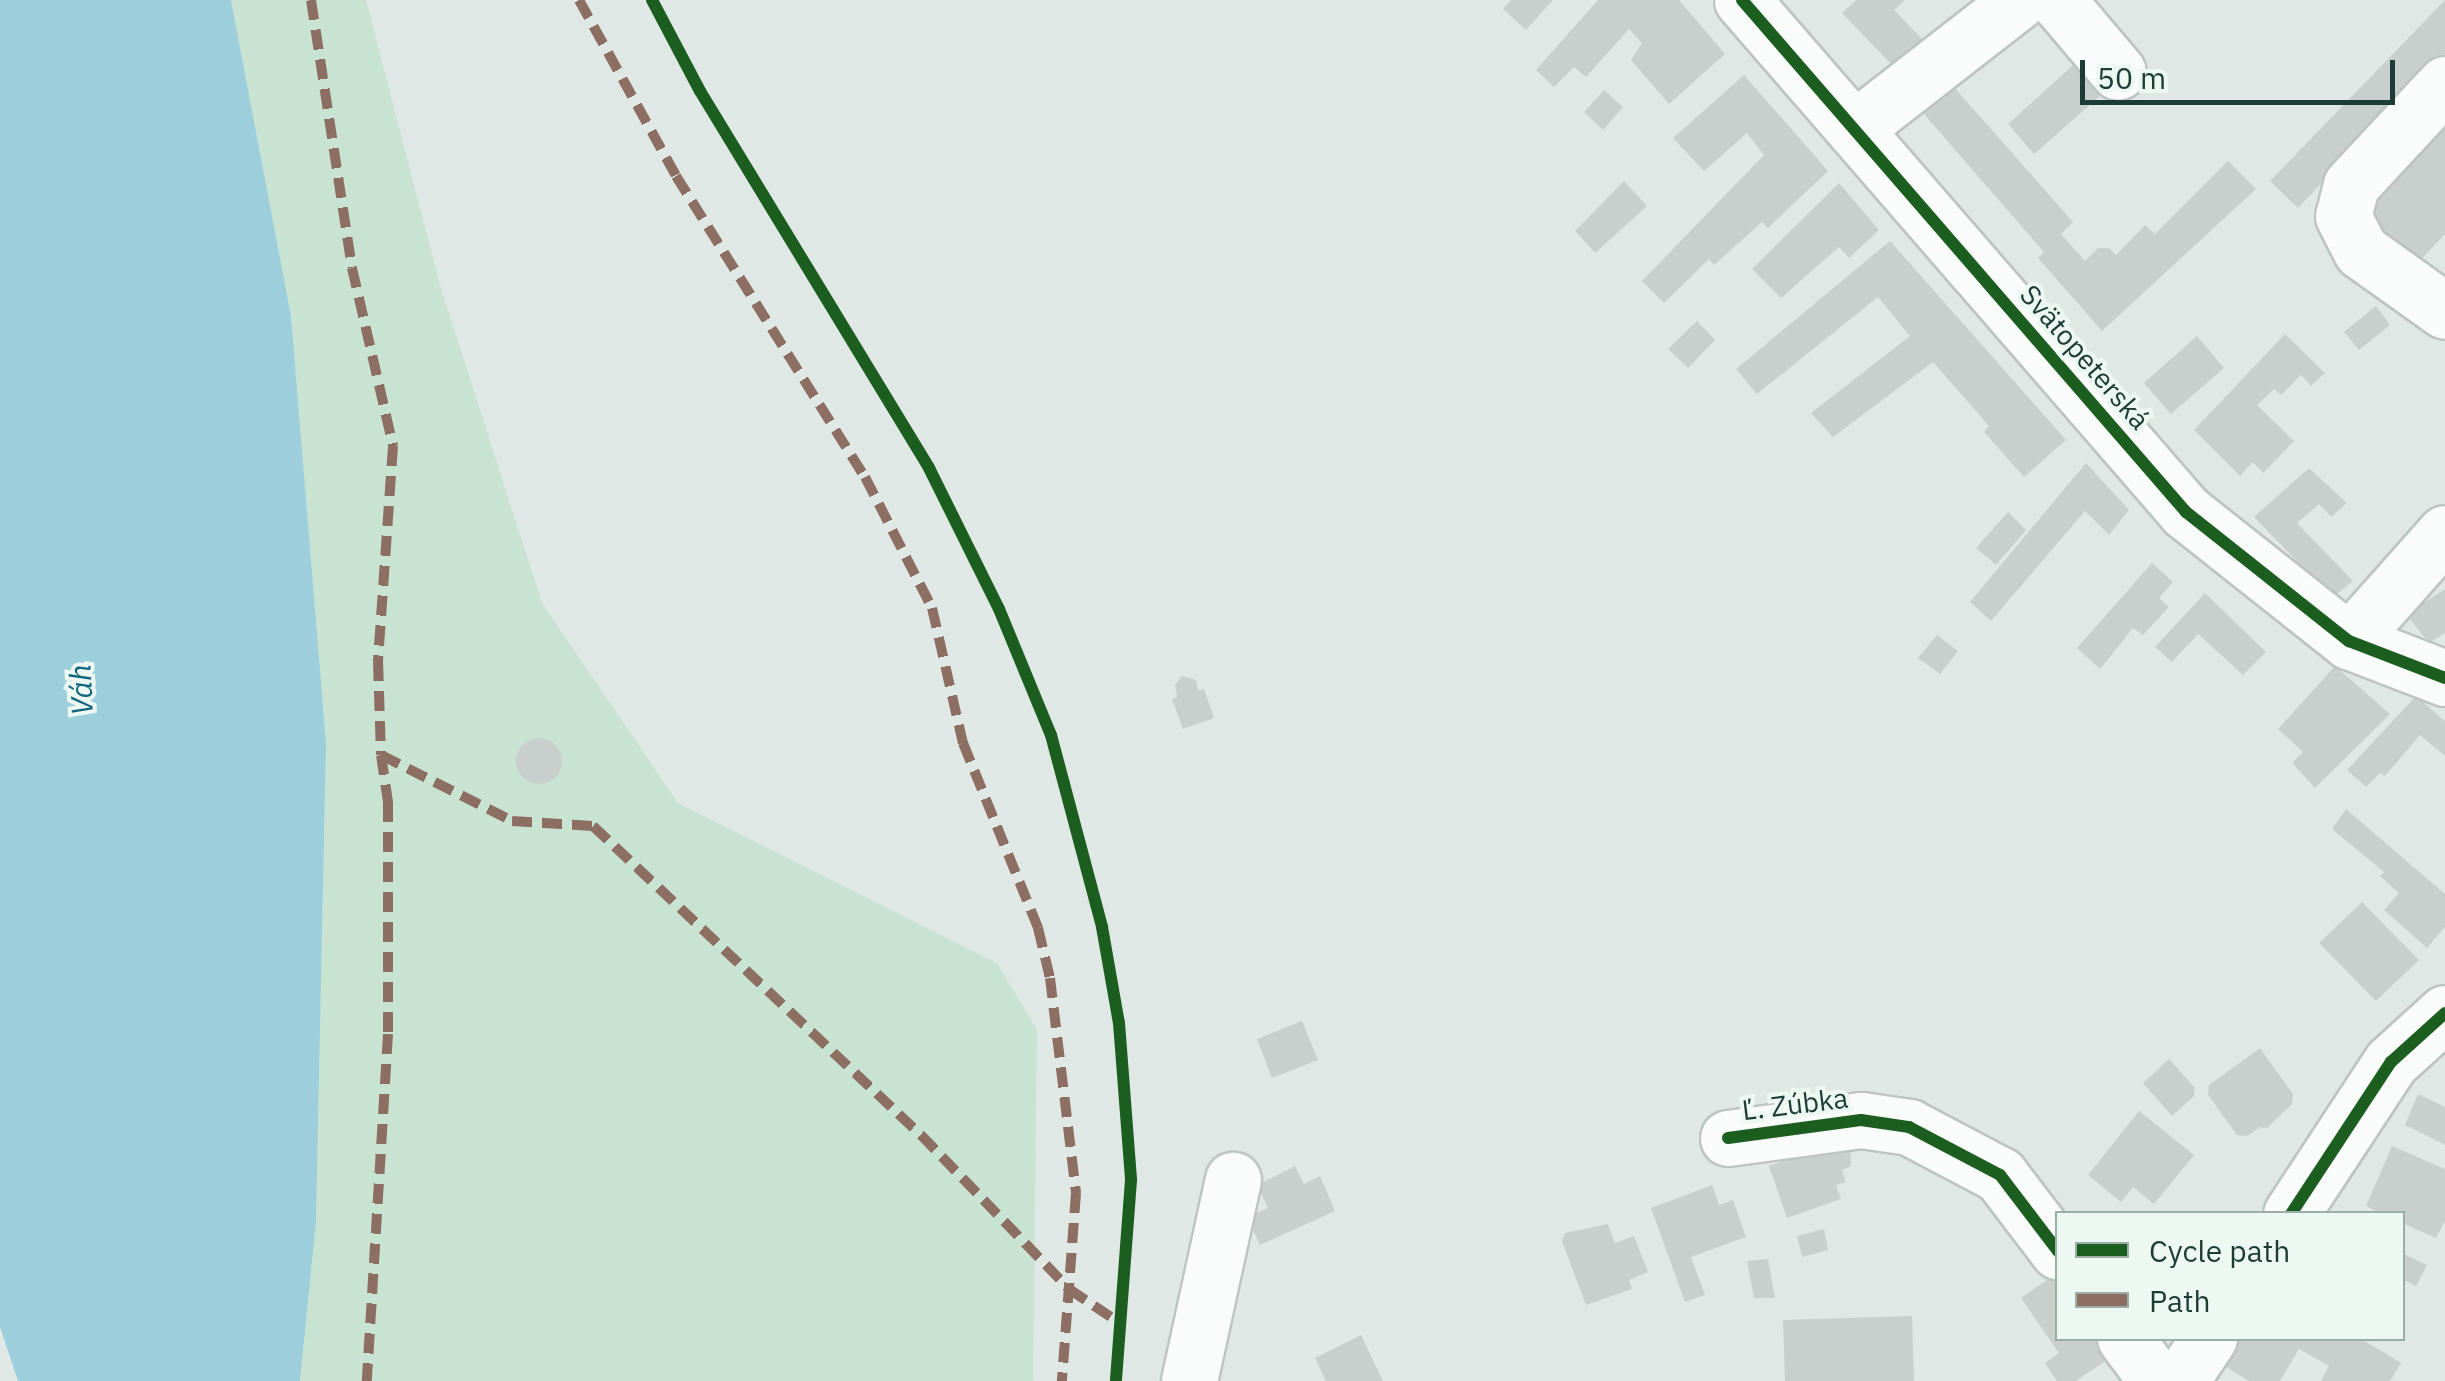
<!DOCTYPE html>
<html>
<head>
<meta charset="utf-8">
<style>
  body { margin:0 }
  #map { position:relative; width:2445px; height:1381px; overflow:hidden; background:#e0e8e5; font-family:"IBM Plex Sans",sans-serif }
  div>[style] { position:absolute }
  .green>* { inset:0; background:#c8e3d2 }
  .water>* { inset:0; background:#9ccfdb }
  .building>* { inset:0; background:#c8cfcc }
  .round { border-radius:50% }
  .roads { filter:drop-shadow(2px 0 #bdc5c2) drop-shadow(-2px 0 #bdc5c2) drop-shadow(0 2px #bdc5c2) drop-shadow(0 -2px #bdc5c2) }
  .minor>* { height:55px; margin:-27.5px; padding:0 27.5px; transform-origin:27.5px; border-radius:27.5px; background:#fafcfb }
  .quiet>* { height:10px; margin-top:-5px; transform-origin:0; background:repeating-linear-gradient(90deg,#8d6e63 0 20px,transparent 0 30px) }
  .cycleway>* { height:12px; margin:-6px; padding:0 6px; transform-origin:6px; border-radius:6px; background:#1b5e20 }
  span { translate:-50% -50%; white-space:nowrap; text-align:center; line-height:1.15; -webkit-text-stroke:8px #eef8f3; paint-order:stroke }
  .street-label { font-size:28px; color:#1d3c36 }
  .water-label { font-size:30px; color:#12657e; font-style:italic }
  .legend { position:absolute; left:2055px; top:1211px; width:350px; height:130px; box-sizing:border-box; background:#eef8f3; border:2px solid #9aada7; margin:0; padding:12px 18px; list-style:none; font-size:30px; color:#1d3c36 }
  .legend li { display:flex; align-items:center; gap:20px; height:50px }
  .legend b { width:50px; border:2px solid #9aada7 }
  .scale { position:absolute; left:2080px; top:60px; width:315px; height:45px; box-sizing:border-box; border:5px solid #1d3c36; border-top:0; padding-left:12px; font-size:30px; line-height:35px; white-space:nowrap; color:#1d3c36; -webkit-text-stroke:8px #eef8f3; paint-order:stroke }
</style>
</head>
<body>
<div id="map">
  <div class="green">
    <i style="clip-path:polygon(231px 0,366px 0,440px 285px,542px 603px,678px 803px,998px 964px,1037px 1030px,1033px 1381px,300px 1381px,316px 1222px,326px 743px,291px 316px)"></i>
  </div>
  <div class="water">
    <i style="clip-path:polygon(0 0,231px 0,291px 316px,326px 743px,316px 1222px,300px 1381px,18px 1381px,0 1327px)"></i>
  </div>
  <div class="building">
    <i style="clip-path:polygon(1511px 0,1553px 0,1526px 30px,1503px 9px)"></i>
    <i style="clip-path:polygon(1598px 0,1679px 0,1725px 54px,1669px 104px,1631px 60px,1642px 43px,1629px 29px,1586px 77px,1574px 67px,1554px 87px,1536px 70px)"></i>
    <i style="clip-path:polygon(1856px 0,1905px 0,1894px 10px,1926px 43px,1897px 70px,1842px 13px)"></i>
    <i style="clip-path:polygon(2445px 0,2445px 54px,2298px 208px,2270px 181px)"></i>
    <i style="clip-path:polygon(2080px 59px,2107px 90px,2034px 154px,2008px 124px)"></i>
    <i style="clip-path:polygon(1744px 75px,1828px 171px,1768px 228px,1762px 222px,1714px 265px,1709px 259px,1664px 303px,1642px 281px,1764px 155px,1747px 133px,1704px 171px,1673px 138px)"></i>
    <i style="clip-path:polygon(1946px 78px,2073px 222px,2061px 234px,2085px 261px,2098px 248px,2109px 248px,2116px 255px,2145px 225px,2155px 234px,2228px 161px,2256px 189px,2102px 331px,2038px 258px,2044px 252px,1916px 105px)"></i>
    <i style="clip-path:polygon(1604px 90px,1623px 107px,1603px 130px,1584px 112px)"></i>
    <i style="clip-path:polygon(2445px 123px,2445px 234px,2414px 267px,2358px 214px)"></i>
    <i style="clip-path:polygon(1624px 181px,1647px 206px,1595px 253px,1575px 231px)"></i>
    <i style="clip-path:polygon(1839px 183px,1879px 230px,1849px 258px,1839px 247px,1781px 298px,1752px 269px)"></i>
    <i style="clip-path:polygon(1890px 241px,2066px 440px,2024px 477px,1984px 432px,1989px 426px,1933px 362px,1833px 437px,1811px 413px,1910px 336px,1878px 297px,1757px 394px,1736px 369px)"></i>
    <i style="clip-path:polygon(2376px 306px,2390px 325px,2359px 350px,2344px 332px)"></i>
    <i style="clip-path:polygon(1697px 321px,1715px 340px,1688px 368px,1668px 349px)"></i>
    <i style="clip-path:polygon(2285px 334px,2325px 373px,2311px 386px,2301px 375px,2281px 395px,2274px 389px,2257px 405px,2294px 441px,2263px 473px,2253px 462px,2240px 476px,2194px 430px)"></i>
    <i style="clip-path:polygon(2197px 336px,2224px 368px,2171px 414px,2144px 383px)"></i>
    <i style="clip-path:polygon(2086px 463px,2129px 510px,2109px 535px,2085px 511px,1991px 621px,1970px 602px)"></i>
    <i style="clip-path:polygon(2309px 468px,2347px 503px,2331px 517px,2319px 504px,2297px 523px,2353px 581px,2336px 595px,2319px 584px,2254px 517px)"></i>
    <i style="clip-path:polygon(2008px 512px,2026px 530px,1996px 565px,1976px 548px)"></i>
    <i style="clip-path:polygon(2152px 563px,2173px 582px,2159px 598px,2169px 607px,2143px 635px,2133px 628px,2100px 669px,2077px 648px)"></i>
    <i style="clip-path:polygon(2445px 589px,2445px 633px,2429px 643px,2406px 614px)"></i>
    <i style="clip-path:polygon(2205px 593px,2266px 652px,2243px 675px,2198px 634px,2172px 662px,2155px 647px)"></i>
    <i style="clip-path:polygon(1937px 635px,1958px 651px,1940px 674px,1918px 658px)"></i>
    <i style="clip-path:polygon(2335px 666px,2390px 714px,2315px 788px,2292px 763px,2303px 752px,2278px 729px)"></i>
    <i style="clip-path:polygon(1182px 676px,1196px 680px,1198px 690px,1204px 689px,1214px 718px,1183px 729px,1172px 699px,1177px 697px,1175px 685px)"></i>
    <i style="clip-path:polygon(2416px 696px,2445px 721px,2445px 756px,2420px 735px,2385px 776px,2380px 773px,2366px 787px,2347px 770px)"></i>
    <i class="round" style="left:516px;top:738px;width:46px;height:46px"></i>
    <i style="clip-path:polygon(2346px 809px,2445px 894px,2445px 927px,2427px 948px,2384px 910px,2399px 893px,2380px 876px,2384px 872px,2332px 829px)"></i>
    <i style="clip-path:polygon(2362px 902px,2419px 960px,2376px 1001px,2319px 943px)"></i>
    <i style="clip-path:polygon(1302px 1021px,1318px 1060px,1272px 1078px,1257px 1039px)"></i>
    <i style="clip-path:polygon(2260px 1048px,2293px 1094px,2292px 1104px,2267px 1128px,2260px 1127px,2247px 1136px,2237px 1135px,2208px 1095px,2209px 1085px)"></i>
    <i style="clip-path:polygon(2169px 1059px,2195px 1088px,2194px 1096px,2172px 1116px,2143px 1083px)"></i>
    <i style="clip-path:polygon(2418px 1094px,2445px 1107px,2445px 1145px,2405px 1125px)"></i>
    <i style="clip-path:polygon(2139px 1111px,2194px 1155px,2154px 1204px,2133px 1187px,2121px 1202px,2088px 1175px)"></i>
    <i style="clip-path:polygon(1850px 1145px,1851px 1166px,1842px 1170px,1846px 1182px,1836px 1185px,1841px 1199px,1787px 1218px,1769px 1166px,1823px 1146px)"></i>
    <i style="clip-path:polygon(2392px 1146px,2445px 1169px,2445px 1221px,2436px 1238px,2402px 1223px,2402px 1214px,2382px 1214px,2366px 1206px)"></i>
    <i style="clip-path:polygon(1295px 1166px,1304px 1184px,1320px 1176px,1335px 1211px,1260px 1245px,1247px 1217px,1268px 1208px,1257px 1185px)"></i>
    <i style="clip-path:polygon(1712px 1185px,1719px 1205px,1733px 1200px,1746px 1237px,1691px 1257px,1705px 1295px,1685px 1302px,1651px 1208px)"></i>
    <i style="clip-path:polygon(1608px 1224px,1615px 1243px,1634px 1236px,1648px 1272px,1629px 1280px,1632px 1289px,1586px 1305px,1562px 1241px,1565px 1233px)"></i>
    <i style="clip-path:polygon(1824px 1229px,1828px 1250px,1802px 1257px,1797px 1236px)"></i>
    <i style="clip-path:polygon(2402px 1253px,2427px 1265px,2416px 1286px,2402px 1279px)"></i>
    <i style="clip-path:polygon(1768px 1259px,1775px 1298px,1754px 1298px,1747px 1261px)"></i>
    <i style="clip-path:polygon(2058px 1272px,2058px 1338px,2103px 1338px,2114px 1355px,2076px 1381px,2057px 1381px,2045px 1363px,2059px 1353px,2021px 1298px)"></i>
    <i style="clip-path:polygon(1912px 1316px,1914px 1381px,1785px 1381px,1783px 1320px)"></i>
    <i style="clip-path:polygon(1361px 1335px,1383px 1381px,1326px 1381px,1315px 1358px)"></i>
    <i style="clip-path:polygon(2239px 1338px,2360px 1338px,2401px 1363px,2390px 1381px,2321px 1381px,2329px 1366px,2299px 1349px,2280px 1381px,2249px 1381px,2223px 1365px)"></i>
  </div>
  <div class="roads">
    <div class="minor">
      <i style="left:1742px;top:0;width:678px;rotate:49.07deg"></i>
      <i style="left:2186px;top:512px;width:208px;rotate:38.4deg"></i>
      <i style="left:2349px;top:641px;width:103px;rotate:21.1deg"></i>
      <i style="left:2057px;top:0;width:94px;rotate:49.7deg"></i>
      <i style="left:2445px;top:84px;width:138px;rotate:132.9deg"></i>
      <i style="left:2351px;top:185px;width:32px;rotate:104deg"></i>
      <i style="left:2343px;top:216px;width:39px;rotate:63deg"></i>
      <i style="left:2361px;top:251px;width:103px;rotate:35.5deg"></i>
      <i style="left:1854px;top:129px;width:210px;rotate:-37.9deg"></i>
      <i style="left:2349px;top:641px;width:144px;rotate:-48.4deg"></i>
      <i style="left:1728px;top:1138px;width:134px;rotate:-7.7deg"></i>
      <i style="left:1861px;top:1120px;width:49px;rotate:8.3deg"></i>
      <i style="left:1909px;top:1127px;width:103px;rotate:27.8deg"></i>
      <i style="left:2000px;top:1175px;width:96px;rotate:52.7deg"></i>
      <i style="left:2291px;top:1214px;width:182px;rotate:-56.7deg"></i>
      <i style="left:2391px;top:1062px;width:73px;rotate:-42.2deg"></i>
      <i style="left:2125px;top:1338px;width:54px;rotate:53.3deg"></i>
      <i style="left:1189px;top:1381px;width:206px;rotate:-77.7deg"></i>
      <i style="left:2180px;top:1381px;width:52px;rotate:-56deg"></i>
    </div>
  </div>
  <div class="quiet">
    <i style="left:311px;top:0;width:271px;rotate:81.3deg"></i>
    <i style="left:352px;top:268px;width:183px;rotate:77deg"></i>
    <i style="left:393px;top:446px;width:216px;rotate:94deg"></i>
    <i style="left:378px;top:661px;width:94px;rotate:88.2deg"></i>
    <i style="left:381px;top:755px;width:48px;rotate:81.5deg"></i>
    <i style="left:388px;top:802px;width:232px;rotate:90deg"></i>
    <i style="left:388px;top:1034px;width:348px;rotate:93.5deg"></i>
    <i style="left:579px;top:0;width:201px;rotate:61.1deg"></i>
    <i style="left:676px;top:176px;width:355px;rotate:57.9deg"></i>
    <i style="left:865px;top:477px;width:147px;rotate:62.9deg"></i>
    <i style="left:932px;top:608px;width:139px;rotate:77.1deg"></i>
    <i style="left:963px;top:743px;width:200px;rotate:67.9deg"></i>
    <i style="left:1038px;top:928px;width:51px;rotate:76.5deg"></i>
    <i style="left:1050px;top:978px;width:217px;rotate:83.1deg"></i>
    <i style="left:1076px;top:1193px;width:189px;rotate:94.3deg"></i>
    <i style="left:381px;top:755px;width:147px;rotate:26.7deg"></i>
    <i style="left:512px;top:821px;width:81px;rotate:3.5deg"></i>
    <i style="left:593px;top:826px;width:451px;rotate:43.3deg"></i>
    <i style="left:921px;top:1135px;width:214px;rotate:46.1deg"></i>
    <i style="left:1069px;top:1289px;width:65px;rotate:33.7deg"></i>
  </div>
  <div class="cycleway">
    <i style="left:652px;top:0;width:103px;rotate:62.2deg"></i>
    <i style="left:700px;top:91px;width:441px;rotate:58.7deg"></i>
    <i style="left:929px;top:468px;width:157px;rotate:63.6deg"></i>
    <i style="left:999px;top:609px;width:136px;rotate:67.6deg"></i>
    <i style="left:1051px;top:735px;width:199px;rotate:75.1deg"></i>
    <i style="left:1102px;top:927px;width:97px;rotate:80deg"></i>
    <i style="left:1119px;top:1023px;width:157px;rotate:85.6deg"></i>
    <i style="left:1131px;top:1180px;width:202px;rotate:94.3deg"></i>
    <i style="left:1742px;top:0;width:678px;rotate:49.07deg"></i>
    <i style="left:2186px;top:512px;width:208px;rotate:38.4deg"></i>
    <i style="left:2349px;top:641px;width:103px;rotate:21.1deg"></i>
    <i style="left:1728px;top:1138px;width:134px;rotate:-7.7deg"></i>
    <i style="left:1861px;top:1120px;width:49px;rotate:8.3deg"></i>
    <i style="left:1909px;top:1127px;width:103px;rotate:27.8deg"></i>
    <i style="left:2000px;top:1175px;width:96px;rotate:52.7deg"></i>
    <i style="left:2291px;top:1214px;width:182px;rotate:-56.7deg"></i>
    <i style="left:2391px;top:1062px;width:73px;rotate:-42.2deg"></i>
  </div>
  <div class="street-label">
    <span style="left:2085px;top:357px;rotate:49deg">Svätopeterská</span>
    <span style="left:1795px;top:1104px;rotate:-7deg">Ľ. Zúbka</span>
  </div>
  <div class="water-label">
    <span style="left:81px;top:690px;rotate:-93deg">Váh</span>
  </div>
  <ul class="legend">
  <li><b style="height:12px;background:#1b5e20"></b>Cycle path</li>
  <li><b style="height:12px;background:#8d6e63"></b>Path</li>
  </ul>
  <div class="scale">50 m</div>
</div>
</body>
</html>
